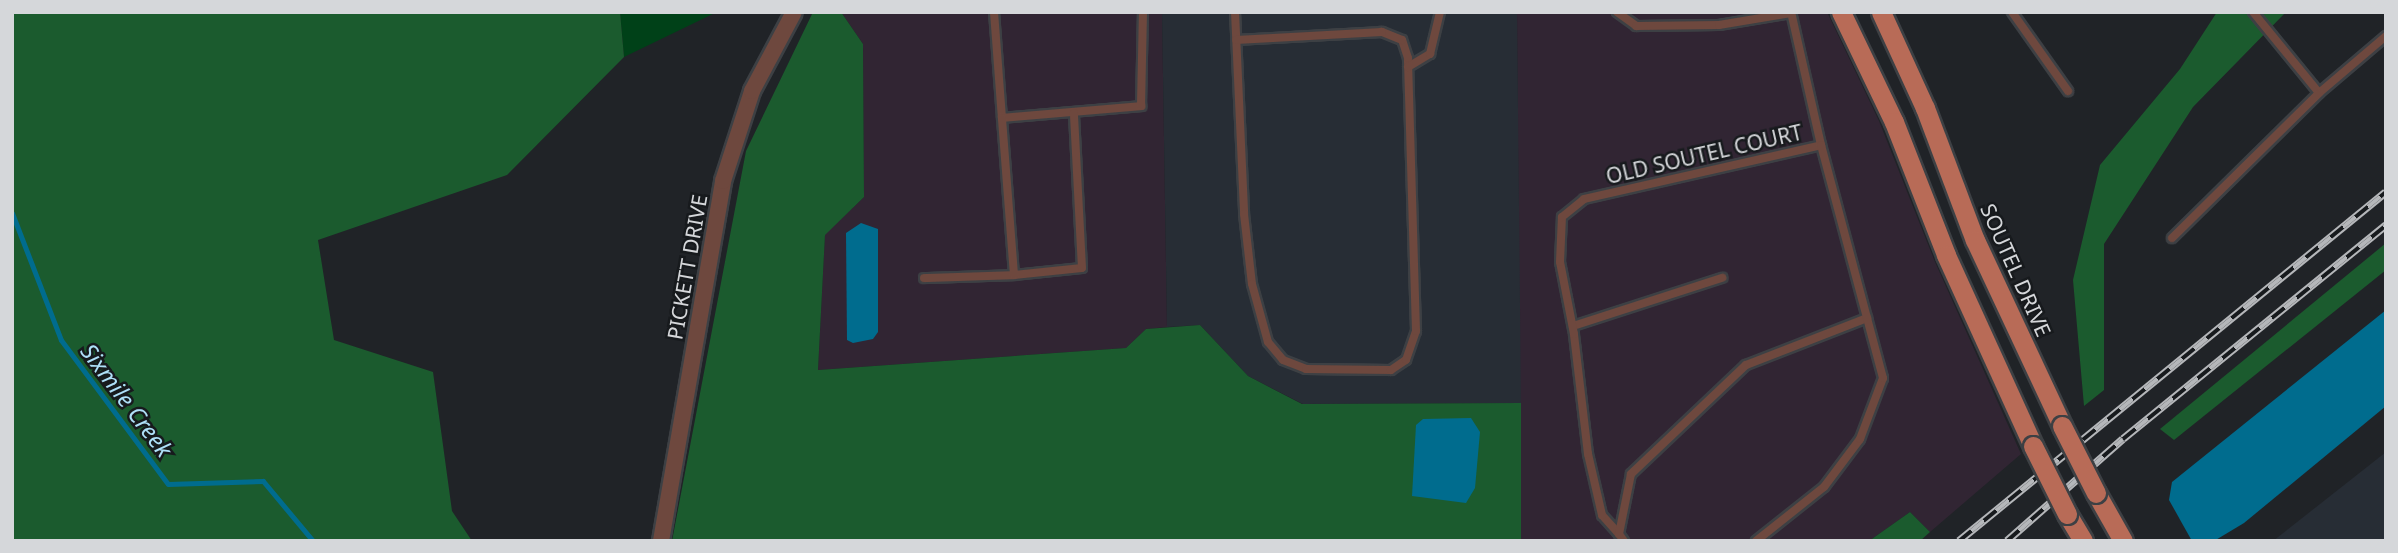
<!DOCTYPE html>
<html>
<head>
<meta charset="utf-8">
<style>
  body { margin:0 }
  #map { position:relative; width:2398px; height:553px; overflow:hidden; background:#202327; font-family:"Noto Sans",sans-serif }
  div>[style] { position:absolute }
  .commercial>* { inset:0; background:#312533 }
  .built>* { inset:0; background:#272d35 }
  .green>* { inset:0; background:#004118 }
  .forest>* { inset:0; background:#1b5b2e }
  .water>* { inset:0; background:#006c8e }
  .stream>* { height:5px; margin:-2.5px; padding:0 2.5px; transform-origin:2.5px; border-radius:2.5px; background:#006c8e }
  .roads { filter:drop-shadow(2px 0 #3d4044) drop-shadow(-2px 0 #3d4044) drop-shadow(0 2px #3d4044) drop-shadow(0 -2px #3d4044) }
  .service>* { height:8px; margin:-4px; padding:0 4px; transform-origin:4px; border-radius:4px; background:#6e483e }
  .minor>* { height:16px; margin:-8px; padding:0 8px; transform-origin:8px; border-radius:8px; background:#6e483e }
  .primary>* { height:19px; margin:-9.5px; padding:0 9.5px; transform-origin:9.5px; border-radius:9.5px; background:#b86b57 }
  .rail>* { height:8px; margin-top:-4px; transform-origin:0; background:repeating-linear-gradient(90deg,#171a1d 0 16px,#b5b7ba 0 32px); box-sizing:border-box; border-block:2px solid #b5b7ba }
  .bridges { filter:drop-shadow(2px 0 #3d4044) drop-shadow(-2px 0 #3d4044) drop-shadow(0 2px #3d4044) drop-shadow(0 -2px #3d4044) }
  .primary-bridge>* { height:19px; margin:-9.5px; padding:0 9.5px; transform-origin:9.5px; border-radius:9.5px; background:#b86b57 }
  span { translate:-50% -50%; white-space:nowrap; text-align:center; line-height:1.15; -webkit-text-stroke:5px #171a1d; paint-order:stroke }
  .street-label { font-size:21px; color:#d5d7da }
  .water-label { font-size:23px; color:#aee0f8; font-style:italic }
  .frame { position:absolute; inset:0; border:14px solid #d5d7da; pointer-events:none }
</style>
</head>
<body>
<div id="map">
  <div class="commercial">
    <i style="clip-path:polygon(841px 12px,1162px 12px,1167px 327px,1146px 329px,1126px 348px,818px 370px,825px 234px,864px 197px,863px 44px)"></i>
    <i style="clip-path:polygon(1517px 12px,1827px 12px,1879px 121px,1935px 262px,2021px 454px,1930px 532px,1910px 512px,1869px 541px,1521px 541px)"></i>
  </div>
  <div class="built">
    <i style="clip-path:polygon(1162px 12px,1517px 12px,1521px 403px,1303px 404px,1248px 376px,1200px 325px,1167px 327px)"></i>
    <i style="clip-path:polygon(2386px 452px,2386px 541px,2273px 541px)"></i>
  </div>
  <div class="green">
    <i style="clip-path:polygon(620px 12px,717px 12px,624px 57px)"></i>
  </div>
  <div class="forest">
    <i style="clip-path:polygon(12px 12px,620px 12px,624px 57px,507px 175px,318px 240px,334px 340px,433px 372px,452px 511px,472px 541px,12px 541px)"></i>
    <i style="clip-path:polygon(813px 12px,841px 12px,863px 44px,864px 197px,825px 235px,818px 370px,1126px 348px,1146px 329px,1200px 325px,1248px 376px,1302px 404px,1521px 403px,1521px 541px,672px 541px,746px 151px)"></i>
    <i style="clip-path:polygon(2217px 12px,2286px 12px,2193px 107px,2104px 244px,2104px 390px,2084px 406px,2073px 280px,2100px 165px,2180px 69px)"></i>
    <i style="clip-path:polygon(2386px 243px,2386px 270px,2174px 440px,2160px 429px)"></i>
    <i style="clip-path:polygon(1910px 512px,1930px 532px,1920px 541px,1869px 541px)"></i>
  </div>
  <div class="water">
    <i style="clip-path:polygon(861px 223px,878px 229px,878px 332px,873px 339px,853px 343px,847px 340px,846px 233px)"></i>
    <i style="clip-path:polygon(2386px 310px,2386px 406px,2244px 523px,2214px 541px,2192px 541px,2169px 500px,2172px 482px)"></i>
    <i style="clip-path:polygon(1471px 418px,1480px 432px,1475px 488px,1466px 503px,1412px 496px,1416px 425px,1423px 419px)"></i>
  </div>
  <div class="stream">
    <i style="left:12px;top:213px;width:136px;rotate:68.9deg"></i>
    <i style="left:61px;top:340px;width:179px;rotate:53.4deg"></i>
    <i style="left:168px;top:484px;width:95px;rotate:-1.8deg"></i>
    <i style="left:263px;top:481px;width:78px;rotate:50.2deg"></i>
  </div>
  <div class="roads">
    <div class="service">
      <i style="left:994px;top:12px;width:106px;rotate:85.7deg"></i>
      <i style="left:1002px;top:118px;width:140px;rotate:-4.9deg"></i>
      <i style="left:1141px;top:106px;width:94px;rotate:-88.8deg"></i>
      <i style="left:1235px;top:12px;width:202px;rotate:87.4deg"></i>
      <i style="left:1244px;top:214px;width:70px;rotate:83.5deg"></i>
      <i style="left:1252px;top:284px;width:60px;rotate:74.6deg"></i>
      <i style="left:1268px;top:342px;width:23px;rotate:50deg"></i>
      <i style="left:1283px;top:360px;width:25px;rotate:21deg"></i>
      <i style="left:1306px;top:369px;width:85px;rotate:0.7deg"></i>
      <i style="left:1391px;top:370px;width:18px;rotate:-34deg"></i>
      <i style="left:1406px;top:360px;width:31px;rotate:-71deg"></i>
      <i style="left:1416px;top:331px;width:273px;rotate:-91.7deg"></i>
      <i style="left:1408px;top:58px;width:19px;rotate:-108deg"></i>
      <i style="left:1402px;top:40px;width:22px;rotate:-158deg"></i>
      <i style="left:1382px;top:32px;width:146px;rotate:176.9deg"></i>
      <i style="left:1617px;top:12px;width:24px;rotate:36deg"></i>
      <i style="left:1636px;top:26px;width:83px;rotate:-0.7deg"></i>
      <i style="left:1719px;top:25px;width:73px;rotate:-9.5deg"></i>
      <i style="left:2012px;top:12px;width:97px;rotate:54.7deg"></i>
      <i style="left:2253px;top:12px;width:104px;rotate:50.8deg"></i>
      <i style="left:2319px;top:93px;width:88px;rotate:-40.4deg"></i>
      <i style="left:1408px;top:67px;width:26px;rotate:-31deg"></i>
      <i style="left:1430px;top:54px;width:43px;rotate:-76.6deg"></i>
      <i style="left:2172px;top:238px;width:206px;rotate:-44.6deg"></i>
      <i style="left:1014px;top:275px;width:68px;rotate:-5.9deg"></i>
      <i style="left:1082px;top:268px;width:155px;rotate:-93deg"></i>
      <i style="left:924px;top:278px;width:90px;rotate:-1.9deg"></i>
      <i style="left:1014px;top:275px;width:157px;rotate:-94.4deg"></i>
      <i style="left:1573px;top:326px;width:157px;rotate:-17.9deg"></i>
      <i style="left:1619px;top:534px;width:25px;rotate:-132deg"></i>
      <i style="left:1602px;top:515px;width:63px;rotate:-102.9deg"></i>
      <i style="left:1588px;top:454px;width:121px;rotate:-96.7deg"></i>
      <i style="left:1574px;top:334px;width:73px;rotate:-101deg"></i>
      <i style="left:1560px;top:262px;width:45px;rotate:-87.5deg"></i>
      <i style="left:1562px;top:217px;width:28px;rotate:-39deg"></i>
      <i style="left:1584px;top:199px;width:243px;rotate:-12.8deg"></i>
      <i style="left:1821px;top:145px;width:136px;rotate:-102.7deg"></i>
      <i style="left:1624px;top:541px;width:9px;rotate:-126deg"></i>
      <i style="left:1619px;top:534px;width:61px;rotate:-78.7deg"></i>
      <i style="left:1631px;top:474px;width:158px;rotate:-43.5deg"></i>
      <i style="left:1746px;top:365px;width:130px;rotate:-21.2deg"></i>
      <i style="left:1756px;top:541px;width:87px;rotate:-38.5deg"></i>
      <i style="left:1824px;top:487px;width:60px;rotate:-53.1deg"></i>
      <i style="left:1860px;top:439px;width:65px;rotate:-69.3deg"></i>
      <i style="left:1883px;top:378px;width:241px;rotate:-104.9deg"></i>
    </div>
    <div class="minor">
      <i style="left:661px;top:541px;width:365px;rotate:-80.2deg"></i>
      <i style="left:723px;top:181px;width:95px;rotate:-72.1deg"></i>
      <i style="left:752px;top:91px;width:89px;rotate:-62deg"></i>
    </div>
    <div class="primary">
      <i style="left:1841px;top:12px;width:122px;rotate:64.3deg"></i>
      <i style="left:1894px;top:122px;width:143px;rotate:68.6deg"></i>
      <i style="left:1946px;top:255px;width:210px;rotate:65.5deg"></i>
      <i style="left:1881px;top:12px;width:106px;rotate:65.4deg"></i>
      <i style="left:1925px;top:108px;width:141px;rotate:69.3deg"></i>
      <i style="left:1975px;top:240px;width:205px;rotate:64.9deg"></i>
      <i style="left:2096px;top:493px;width:55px;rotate:60.6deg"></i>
      <i style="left:2067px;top:514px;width:31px;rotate:59deg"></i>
    </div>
  </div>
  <div class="rail">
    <i style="left:1959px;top:541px;width:551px;rotate:-39.26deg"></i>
    <i style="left:2007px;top:541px;width:154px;rotate:-41.3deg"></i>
    <i style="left:2123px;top:439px;width:339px;rotate:-39.1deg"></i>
  </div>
  <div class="bridges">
    <div class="primary-bridge">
      <i style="left:2062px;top:426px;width:75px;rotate:63.1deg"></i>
      <i style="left:2033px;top:446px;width:76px;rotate:63.4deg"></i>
    </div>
  </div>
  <div class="street-label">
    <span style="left:1704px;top:154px;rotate:-13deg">OLD SOUTEL COURT</span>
    <span style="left:687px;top:267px;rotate:-80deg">PICKETT DRIVE</span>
    <span style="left:2016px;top:270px;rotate:66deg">SOUTEL DRIVE</span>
  </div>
  <div class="water-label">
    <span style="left:127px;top:400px;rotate:53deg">Sixmile Creek</span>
  </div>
  <div class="frame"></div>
</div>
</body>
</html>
